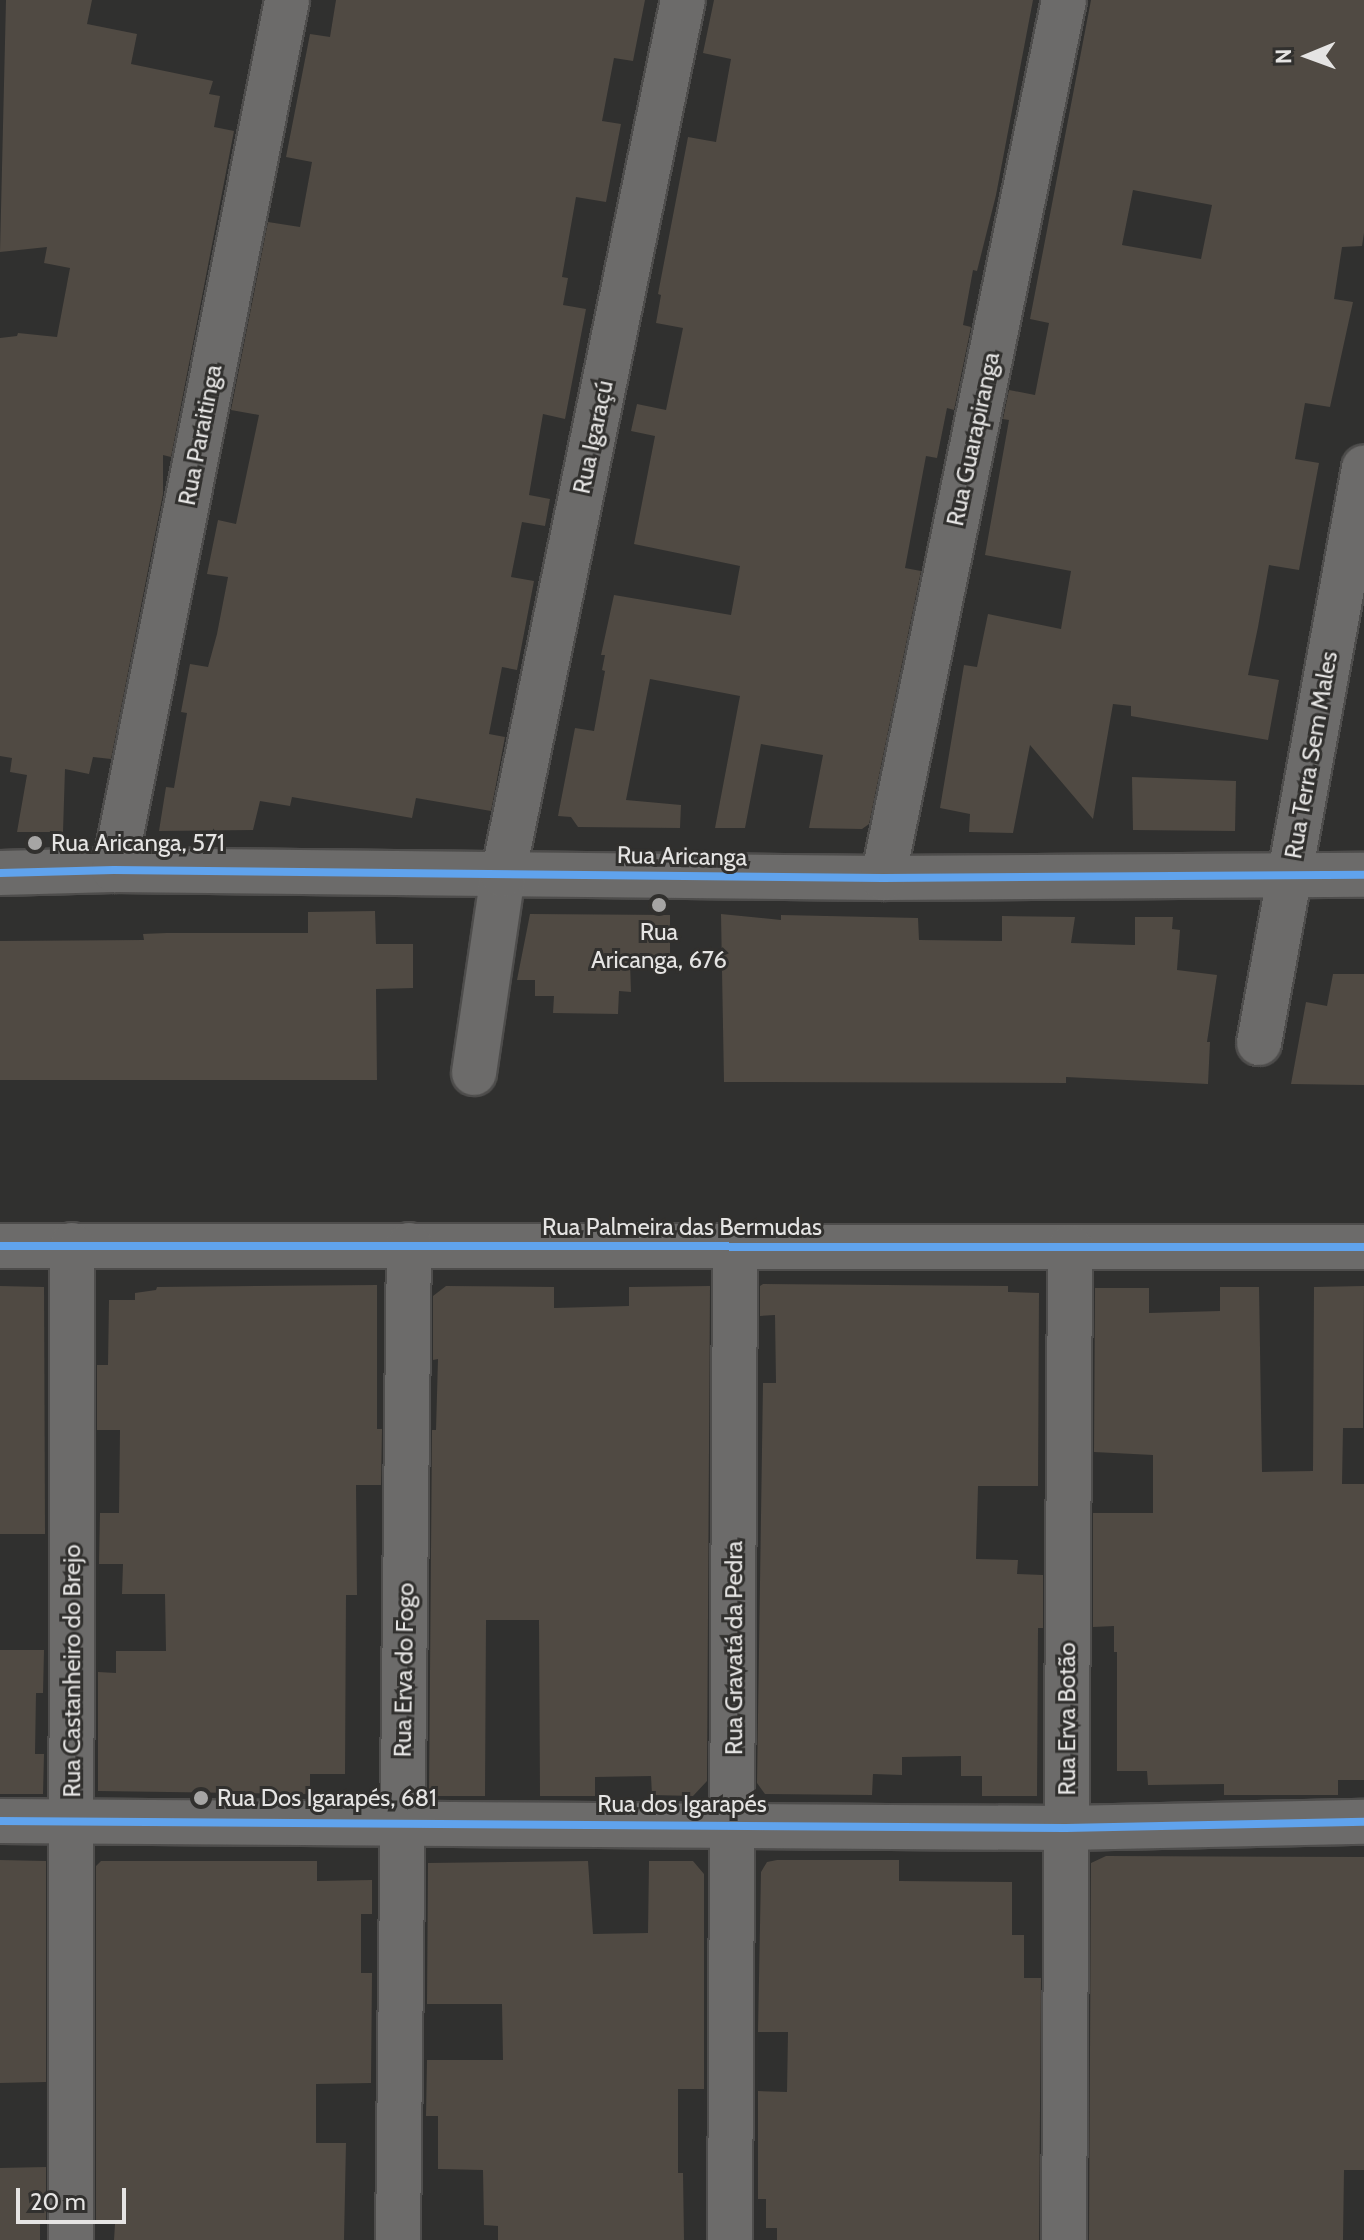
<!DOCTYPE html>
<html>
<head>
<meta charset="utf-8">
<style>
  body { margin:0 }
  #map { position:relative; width:1364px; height:2240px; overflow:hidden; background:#30302f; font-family:Cabin,sans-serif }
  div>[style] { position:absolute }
  .building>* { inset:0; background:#504a43 }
  .roads { filter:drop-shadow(2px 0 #4e4d4c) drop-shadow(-2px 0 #4e4d4c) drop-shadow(0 2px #4e4d4c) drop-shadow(0 -2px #4e4d4c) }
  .minor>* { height:44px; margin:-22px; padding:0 22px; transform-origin:22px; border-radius:22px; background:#6c6b6a }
  .cycleway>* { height:8px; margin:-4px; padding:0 4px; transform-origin:4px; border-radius:4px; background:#60a3ed }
  .dots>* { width:22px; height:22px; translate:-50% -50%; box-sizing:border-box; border:4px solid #31302e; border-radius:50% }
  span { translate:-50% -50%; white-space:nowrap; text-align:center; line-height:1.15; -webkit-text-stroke:6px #31302e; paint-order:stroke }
  .street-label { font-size:24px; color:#e5e4e3 }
  .poi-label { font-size:24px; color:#e5e4e3 }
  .left { translate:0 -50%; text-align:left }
  .north { position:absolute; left:1268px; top:16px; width:80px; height:80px; -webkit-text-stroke:6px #31302e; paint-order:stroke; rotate:269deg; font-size:22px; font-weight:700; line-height:32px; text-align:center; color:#e5e4e3 }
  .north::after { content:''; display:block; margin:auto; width:28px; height:36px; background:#e5e4e3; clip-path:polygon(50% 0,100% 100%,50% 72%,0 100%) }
  .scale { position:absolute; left:16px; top:2188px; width:110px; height:36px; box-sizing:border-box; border:4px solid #e5e4e3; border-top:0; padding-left:10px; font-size:24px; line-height:28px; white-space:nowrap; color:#e5e4e3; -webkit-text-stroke:6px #31302e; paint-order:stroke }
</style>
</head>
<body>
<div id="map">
  <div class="building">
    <i style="clip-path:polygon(6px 0,92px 0,87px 24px,137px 34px,131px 64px,213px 81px,209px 94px,220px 96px,214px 127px,234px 131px,171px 457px,163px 455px,163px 494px,111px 759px,93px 757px,89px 774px,65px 769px,63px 832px,17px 832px,27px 775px,10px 772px,12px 758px,0 756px,0 338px,17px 336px,18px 333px,57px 337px,70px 268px,44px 263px,47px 247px,0 252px)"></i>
    <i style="clip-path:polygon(336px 0,645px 0,633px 61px,614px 58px,602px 121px,621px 124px,606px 202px,576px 197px,562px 277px,568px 278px,563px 305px,586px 309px,565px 419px,543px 414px,529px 495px,550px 499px,545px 526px,522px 522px,511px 577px,534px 581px,517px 670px,502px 667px,489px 734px,505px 737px,491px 811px,416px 798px,412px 818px,292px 797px,290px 806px,260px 801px,253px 830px,159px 831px,166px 787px,174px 788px,187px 713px,181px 712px,190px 664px,208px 667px,217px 634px,228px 577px,207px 574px,218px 520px,236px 524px,259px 415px,231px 410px,268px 222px,300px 227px,312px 162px,286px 157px,310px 34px,330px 37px)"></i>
    <i style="clip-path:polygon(714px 0,1033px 0,996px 195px,977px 271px,973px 270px,963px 325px,971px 327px,954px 410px,947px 408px,937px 458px,926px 456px,905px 568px,921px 571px,869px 824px,862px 829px,809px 828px,823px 755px,761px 744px,745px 828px,715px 828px,740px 696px,650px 679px,626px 800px,681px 805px,680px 828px,578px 827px,571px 817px,558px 816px,575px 728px,594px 731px,605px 671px,602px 670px,605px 655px,601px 655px,614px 595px,731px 615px,740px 566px,634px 544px,655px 436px,631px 431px,637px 404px,666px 410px,683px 328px,656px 323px,661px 295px,658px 294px,688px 137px,716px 142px,731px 59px,703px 53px)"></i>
    <i style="clip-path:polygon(evenodd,1091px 0,1364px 0,1364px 233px,1362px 246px,1342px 247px,1334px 299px,1353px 302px,1330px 407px,1305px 403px,1295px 459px,1319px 463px,1299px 570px,1269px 565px,1258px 627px,1248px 675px,1279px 680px,1268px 740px,1131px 716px,1131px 706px,1113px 704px,1093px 819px,1030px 745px,1013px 833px,969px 832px,970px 814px,940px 808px,964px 665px,977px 667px,988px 614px,1061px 629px,1071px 571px,985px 555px,1009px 420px,1003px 419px,1009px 390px,1035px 395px,1049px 323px,1030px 319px,1091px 0,1133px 190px,1212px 205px,1201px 259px,1122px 245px,1133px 190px)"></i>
    <i style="clip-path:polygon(1132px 777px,1236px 781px,1235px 831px,1133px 830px)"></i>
    <i style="clip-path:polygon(375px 911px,376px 944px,413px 944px,413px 988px,376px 989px,377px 1080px,0 1080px,0 941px,144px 940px,143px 934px,167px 933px,308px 933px,308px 912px)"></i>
    <i style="clip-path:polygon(530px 914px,670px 915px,670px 962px,630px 962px,631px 992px,619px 991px,618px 1014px,553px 1013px,554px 996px,535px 996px,535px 980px,517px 980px)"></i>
    <i style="clip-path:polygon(721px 914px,781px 920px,781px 915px,918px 918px,919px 940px,1002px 941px,1002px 916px,1075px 917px,1071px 943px,1135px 945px,1135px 917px,1173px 917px,1172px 929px,1180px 930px,1177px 970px,1217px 975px,1207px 1042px,1210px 1042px,1208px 1084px,1066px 1077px,1066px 1083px,724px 1082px)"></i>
    <i style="clip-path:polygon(1333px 974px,1364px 974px,1364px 1085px,1291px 1084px,1306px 1002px,1327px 1006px)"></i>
    <i style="clip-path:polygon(763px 1284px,1008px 1286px,1008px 1292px,1039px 1293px,1038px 1486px,978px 1486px,976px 1559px,1018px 1560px,1017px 1574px,1043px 1575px,1043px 1628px,1038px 1628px,1037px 1796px,982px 1796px,982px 1776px,961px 1776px,961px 1756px,902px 1757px,902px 1775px,873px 1774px,872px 1795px,765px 1794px,757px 1783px,763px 1383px,776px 1383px,775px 1315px,760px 1316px,760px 1286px)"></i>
    <i style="clip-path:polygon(377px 1285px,377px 1429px,382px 1429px,381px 1485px,356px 1485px,357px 1595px,346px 1595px,345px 1774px,310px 1774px,310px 1794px,98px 1791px,98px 1672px,116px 1673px,116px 1651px,166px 1651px,165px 1594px,122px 1594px,123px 1564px,99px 1564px,100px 1513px,119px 1513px,120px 1430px,97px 1430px,97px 1365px,108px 1365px,109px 1300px,135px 1300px,135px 1293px,156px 1290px,157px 1287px)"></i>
    <i style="clip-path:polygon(0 1286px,44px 1287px,45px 1534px,0 1534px)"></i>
    <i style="clip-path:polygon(446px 1286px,554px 1287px,554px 1308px,629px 1306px,629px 1287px,710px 1286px,707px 1781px,693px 1796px,652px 1795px,651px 1776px,595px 1777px,595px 1796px,540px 1796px,539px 1620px,486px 1620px,485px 1796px,429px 1796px,432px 1430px,436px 1430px,438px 1359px,433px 1360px,433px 1296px)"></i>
    <i style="clip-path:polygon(1364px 1286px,1363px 1428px,1343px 1428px,1342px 1484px,1364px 1484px,1364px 1780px,1338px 1780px,1338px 1795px,1224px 1795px,1224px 1784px,1148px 1785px,1147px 1771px,1117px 1771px,1117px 1652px,1114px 1652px,1114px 1626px,1093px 1627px,1093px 1513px,1153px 1513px,1153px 1455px,1094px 1452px,1095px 1288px,1149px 1288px,1149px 1313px,1220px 1311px,1220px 1287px,1259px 1287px,1262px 1472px,1313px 1471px,1314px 1287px)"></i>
    <i style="clip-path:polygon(0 1650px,44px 1650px,43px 1693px,36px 1693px,35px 1754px,44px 1754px,43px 1794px,0 1794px)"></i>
    <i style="clip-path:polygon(1106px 1856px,1364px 1857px,1364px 2170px,1344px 2170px,1343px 2240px,1089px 2240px,1091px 1863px)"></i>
    <i style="clip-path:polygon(0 1860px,46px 1861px,46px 2082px,0 2083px)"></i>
    <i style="clip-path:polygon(777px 1860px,899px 1860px,899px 1881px,1012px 1882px,1012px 1935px,1024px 1935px,1024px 1978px,1041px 1978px,1039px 2240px,777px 2240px,777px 2228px,766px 2228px,766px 2199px,758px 2199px,758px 2091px,787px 2092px,788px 2032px,758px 2032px,761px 1872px,767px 1862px)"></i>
    <i style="clip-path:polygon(101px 1861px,317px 1861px,317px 1881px,372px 1880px,372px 1914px,361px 1914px,361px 1973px,372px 1973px,371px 2083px,316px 2084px,316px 2143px,346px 2143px,344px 2240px,114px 2240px,115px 2224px,96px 2224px,96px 1866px)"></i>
    <i style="clip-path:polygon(588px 1861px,593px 1934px,648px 1933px,649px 1861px,693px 1861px,704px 1874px,704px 2089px,678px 2089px,678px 2173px,683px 2173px,684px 2240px,498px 2240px,498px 2226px,484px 2225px,483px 2170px,438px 2169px,438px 2116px,426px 2116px,427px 2060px,503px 2060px,502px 2004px,427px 2004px,428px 1863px)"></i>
    <i style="clip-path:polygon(46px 2167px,46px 2223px,40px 2223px,40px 2240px,0 2240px,0 2168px)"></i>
  </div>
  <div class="roads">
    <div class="minor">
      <i style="left:114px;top:870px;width:887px;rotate:-78.75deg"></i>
      <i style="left:0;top:873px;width:114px;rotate:-1.5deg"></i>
      <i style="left:114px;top:870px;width:769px;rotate:0.6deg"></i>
      <i style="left:883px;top:878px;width:481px;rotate:-0.4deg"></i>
      <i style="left:883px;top:878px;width:896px;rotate:-78.35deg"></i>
      <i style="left:1259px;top:1043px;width:585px;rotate:-79.65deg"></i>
      <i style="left:474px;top:1073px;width:200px;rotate:-81.7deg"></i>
      <i style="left:503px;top:875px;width:893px;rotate:-78.38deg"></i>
      <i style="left:0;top:1246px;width:1364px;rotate:0.04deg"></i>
      <i style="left:0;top:1821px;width:1066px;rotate:0.38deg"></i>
      <i style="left:1066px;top:1828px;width:298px;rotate:-1.2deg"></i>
      <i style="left:71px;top:2240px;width:995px;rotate:-89.94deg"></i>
      <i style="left:398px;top:2240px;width:995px;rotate:-89.37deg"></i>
      <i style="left:730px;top:2240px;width:992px;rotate:-89.71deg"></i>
      <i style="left:1064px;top:2240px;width:993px;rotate:-89.65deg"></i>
    </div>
  </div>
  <div class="cycleway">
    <i style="left:0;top:873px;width:114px;rotate:-1.5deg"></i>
    <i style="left:114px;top:870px;width:769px;rotate:0.6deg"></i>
    <i style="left:883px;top:878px;width:481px;rotate:-0.4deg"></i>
    <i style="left:0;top:1246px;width:1364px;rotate:0.04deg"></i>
    <i style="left:0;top:1821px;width:1066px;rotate:0.38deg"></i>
    <i style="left:1066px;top:1828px;width:298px;rotate:-1.2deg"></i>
  </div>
  <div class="dots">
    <i style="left:35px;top:843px;background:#a6a5a4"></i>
    <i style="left:659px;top:905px;background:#a6a5a4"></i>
    <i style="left:201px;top:1798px;background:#a6a5a4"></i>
  </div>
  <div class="street-label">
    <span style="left:200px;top:435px;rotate:-79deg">Rua Paraitinga</span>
    <span style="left:593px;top:437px;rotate:-78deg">Rua Igaraçú</span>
    <span style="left:973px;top:439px;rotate:-78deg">Rua Guarapiranga</span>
    <span style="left:1311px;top:755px;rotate:-80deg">Rua Terra Sem Males</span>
    <span style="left:682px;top:856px;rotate:1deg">Rua Aricanga</span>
    <span style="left:682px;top:1227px">Rua Palmeira das Bermudas</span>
    <span style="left:734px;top:1648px;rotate:-90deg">Rua Gravatá da Pedra</span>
    <span style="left:404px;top:1670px;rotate:-89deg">Rua Erva do Fogo</span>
    <span style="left:72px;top:1671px;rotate:-90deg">Rua Castanheiro do Brejo</span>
    <span style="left:1067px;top:1719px;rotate:-90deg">Rua Erva Botão</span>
    <span style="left:682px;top:1804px">Rua dos Igarapés</span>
  </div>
  <div class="poi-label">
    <span class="left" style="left:51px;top:843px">Rua Aricanga, 571</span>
    <span style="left:659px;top:946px">Rua<br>Aricanga, 676</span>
    <span class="left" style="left:217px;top:1798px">Rua Dos Igarapés, 681</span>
  </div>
  <div class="north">N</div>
  <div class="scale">20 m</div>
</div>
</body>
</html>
